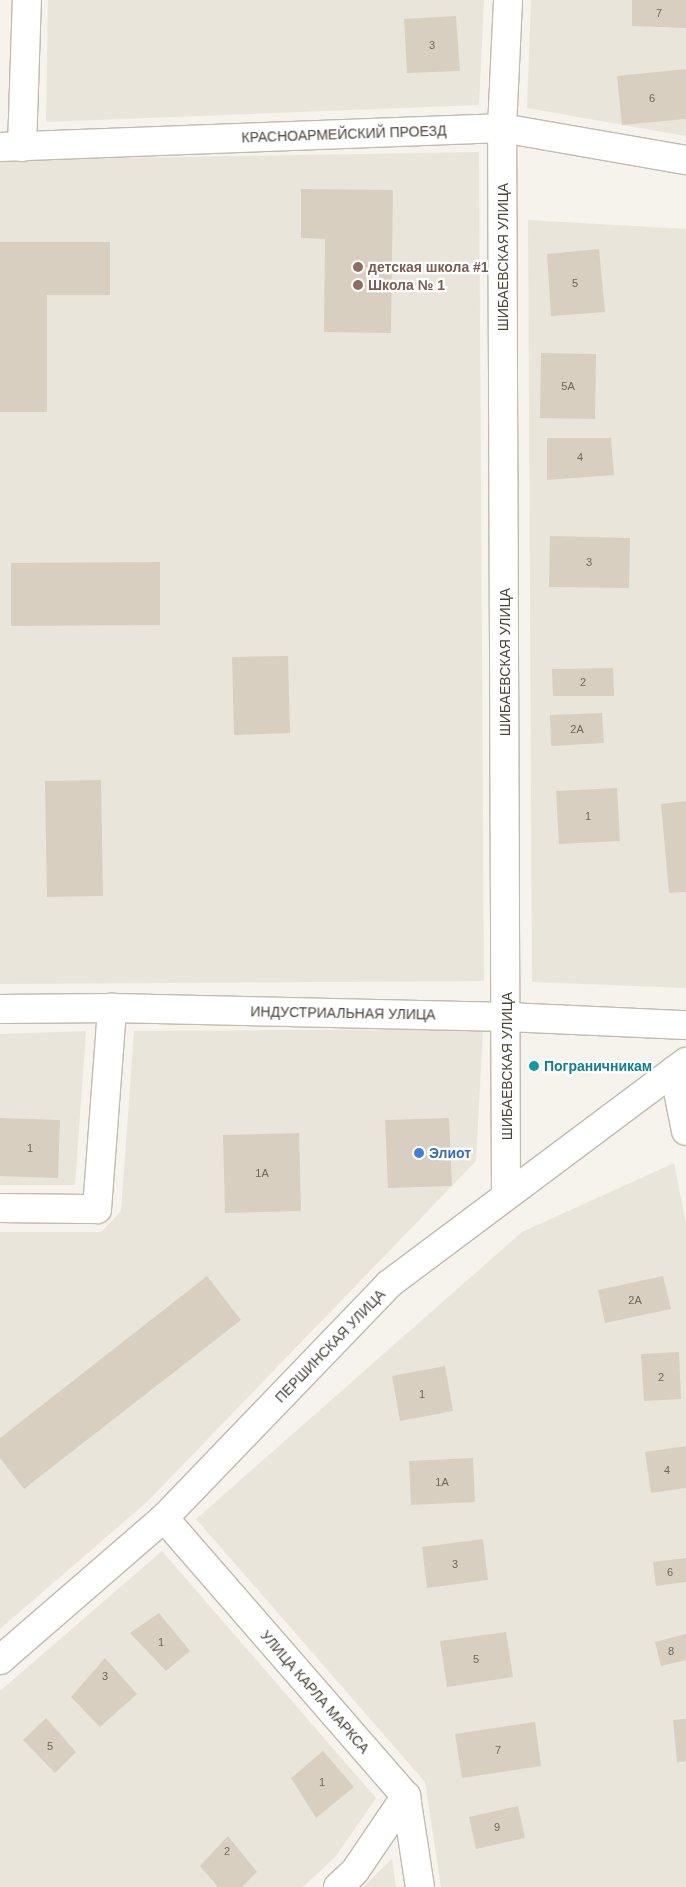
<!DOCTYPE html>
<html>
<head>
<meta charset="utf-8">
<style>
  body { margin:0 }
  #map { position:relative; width:686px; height:1887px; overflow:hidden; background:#f6f3ec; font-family:Helvetica,sans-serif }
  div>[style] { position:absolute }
  .residential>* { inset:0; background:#eae5da }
  .building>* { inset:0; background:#d8cfc1 }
  .roads { filter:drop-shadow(1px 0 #c2bbae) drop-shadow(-1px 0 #c2bbae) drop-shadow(0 1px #c2bbae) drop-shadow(0 -1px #c2bbae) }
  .minor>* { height:28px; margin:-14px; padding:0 14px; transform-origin:14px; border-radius:14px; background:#fff }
  .dots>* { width:14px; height:14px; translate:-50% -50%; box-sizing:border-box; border:2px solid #fff; border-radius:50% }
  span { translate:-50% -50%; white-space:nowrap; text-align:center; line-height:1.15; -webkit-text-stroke:4.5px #fff; paint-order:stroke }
  .number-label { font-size:11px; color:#6e675b }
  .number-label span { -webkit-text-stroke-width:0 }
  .street-label { font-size:14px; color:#4b4439 }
  .education-label { font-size:14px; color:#785e54; font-weight:700 }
  .left { translate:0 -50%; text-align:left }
  .culture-label { font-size:14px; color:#0d838f; font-weight:700 }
  .shop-label { font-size:14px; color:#366cbe; font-weight:700 }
</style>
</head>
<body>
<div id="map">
  <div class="residential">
    <i style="clip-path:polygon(48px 0,484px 0,479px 105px,46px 122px)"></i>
    <i style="clip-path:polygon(531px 0,686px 0,686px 136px,527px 108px)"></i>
    <i style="clip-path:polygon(479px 152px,484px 981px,0 984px,0 160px)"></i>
    <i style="clip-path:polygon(528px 220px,686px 229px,686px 988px,532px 982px)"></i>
    <i style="clip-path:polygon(483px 1029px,476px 1161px,148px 1501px,0 1629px,0 1232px,101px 1232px,121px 1211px,134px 1031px)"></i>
    <i style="clip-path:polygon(86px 1031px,75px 1185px,0 1185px,0 1034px)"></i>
    <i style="clip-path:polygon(674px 1163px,686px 1224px,686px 1887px,441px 1887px,425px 1782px,196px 1519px,522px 1232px)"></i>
    <i style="clip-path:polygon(162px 1551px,376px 1798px,336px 1856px,303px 1887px,0 1887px,0 1691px)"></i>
    <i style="clip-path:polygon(392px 1859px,396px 1887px,363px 1887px)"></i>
  </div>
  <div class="building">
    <i style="clip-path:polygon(632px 0,686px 0,686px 28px,632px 26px)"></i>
    <i style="clip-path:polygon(456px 16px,460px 71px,407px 73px,404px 19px)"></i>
    <i style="clip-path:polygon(686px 69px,686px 119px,622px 125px,617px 76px)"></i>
    <i style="clip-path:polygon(301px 189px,393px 190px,391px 333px,324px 332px,325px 239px,301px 238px)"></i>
    <i style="clip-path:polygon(0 242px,110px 242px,110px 295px,47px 295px,47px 412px,0 412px)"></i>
    <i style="clip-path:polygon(599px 249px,605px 312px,551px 316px,547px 254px)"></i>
    <i style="clip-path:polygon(541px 353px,596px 354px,595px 419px,540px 418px)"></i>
    <i style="clip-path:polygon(547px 438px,611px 438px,614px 475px,547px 480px)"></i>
    <i style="clip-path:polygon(550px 536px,630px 538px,629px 588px,549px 587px)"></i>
    <i style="clip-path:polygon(160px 562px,160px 625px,11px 626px,11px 563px)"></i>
    <i style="clip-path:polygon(288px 656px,290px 733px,234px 735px,232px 657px)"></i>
    <i style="clip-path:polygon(613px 668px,614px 696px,553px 696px,552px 669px)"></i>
    <i style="clip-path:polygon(602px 713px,604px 743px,551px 746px,550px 715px)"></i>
    <i style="clip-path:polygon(101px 780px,103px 896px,47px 897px,45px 781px)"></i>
    <i style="clip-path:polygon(617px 788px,620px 841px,559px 844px,556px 791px)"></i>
    <i style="clip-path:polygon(686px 801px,686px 892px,669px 893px,661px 804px)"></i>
    <i style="clip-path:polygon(0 1118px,60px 1120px,58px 1178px,0 1176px)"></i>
    <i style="clip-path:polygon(449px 1118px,452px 1186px,388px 1188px,385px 1120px)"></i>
    <i style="clip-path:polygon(299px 1133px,301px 1211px,225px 1213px,223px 1135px)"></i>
    <i style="clip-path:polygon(207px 1276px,241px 1320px,24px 1489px,0 1458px,0 1438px)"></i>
    <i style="clip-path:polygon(663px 1276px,671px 1309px,605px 1323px,598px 1290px)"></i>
    <i style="clip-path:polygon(679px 1352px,681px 1399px,644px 1401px,641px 1354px)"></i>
    <i style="clip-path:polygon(445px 1366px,453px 1411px,400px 1421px,392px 1376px)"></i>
    <i style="clip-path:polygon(686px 1446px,686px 1488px,651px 1493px,645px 1452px)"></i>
    <i style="clip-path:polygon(473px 1458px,475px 1502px,411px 1505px,409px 1461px)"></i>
    <i style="clip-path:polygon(483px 1539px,488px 1580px,427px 1588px,422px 1547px)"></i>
    <i style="clip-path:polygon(686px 1558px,686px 1582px,656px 1586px,653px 1562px)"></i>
    <i style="clip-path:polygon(159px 1613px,190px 1651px,166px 1671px,130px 1633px)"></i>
    <i style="clip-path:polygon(506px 1632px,513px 1677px,447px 1687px,440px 1641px)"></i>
    <i style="clip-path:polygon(686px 1634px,686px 1660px,661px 1666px,655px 1642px)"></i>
    <i style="clip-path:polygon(105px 1658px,137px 1694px,100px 1727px,71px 1697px)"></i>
    <i style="clip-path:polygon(46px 1718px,76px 1752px,55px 1773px,23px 1740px)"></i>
    <i style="clip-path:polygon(686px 1719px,686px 1761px,677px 1762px,673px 1720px)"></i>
    <i style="clip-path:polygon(535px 1722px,541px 1766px,462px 1778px,455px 1734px)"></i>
    <i style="clip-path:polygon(323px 1751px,354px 1787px,316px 1818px,291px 1778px)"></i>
    <i style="clip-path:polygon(518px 1806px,525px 1838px,476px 1849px,469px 1817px)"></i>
    <i style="clip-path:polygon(228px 1836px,257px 1872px,242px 1887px,218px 1887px,200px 1866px)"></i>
  </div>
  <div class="roads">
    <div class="minor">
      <i style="left:0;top:147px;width:502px;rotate:-2.17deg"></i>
      <i style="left:502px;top:128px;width:187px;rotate:9.9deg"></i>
      <i style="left:22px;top:147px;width:147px;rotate:-88.1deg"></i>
      <i style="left:0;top:1009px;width:112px;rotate:-0.5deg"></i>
      <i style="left:112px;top:1008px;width:395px;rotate:1.3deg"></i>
      <i style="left:507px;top:1017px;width:179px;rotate:2.6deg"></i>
      <i style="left:674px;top:1071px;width:61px;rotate:78.7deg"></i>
      <i style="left:506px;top:1195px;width:1067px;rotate:-90.21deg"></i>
      <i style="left:502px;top:128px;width:128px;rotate:-87.3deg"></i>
      <i style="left:0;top:1208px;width:97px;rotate:0.6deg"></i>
      <i style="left:97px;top:1209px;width:202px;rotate:-85.7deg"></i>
      <i style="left:164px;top:1518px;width:369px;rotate:49deg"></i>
      <i style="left:406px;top:1796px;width:92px;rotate:81.3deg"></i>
      <i style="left:0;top:1660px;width:217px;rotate:-40.9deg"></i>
      <i style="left:164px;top:1518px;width:325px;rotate:-46.1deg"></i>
      <i style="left:389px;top:1284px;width:371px;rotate:-36.8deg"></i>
      <i style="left:338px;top:1887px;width:23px;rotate:-43deg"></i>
      <i style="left:355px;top:1871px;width:91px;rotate:-55.8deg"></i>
    </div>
  </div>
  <div class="dots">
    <i style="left:358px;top:267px;background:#8d6e63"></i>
    <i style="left:358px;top:285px;background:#8d6e63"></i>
    <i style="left:534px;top:1066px;background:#0f9aa8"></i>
    <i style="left:419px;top:1153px;background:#3f7fe0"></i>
  </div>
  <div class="number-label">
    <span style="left:659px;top:13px">7</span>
    <span style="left:432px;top:45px">3</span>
    <span style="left:652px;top:98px">6</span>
    <span style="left:575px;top:283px">5</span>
    <span style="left:568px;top:386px">5А</span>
    <span style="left:580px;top:457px">4</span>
    <span style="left:589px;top:562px">3</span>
    <span style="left:583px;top:682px">2</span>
    <span style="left:577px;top:729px">2А</span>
    <span style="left:588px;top:816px">1</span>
    <span style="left:30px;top:1148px">1</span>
    <span style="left:262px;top:1173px">1А</span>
    <span style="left:635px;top:1300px">2А</span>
    <span style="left:661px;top:1377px">2</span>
    <span style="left:422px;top:1394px">1</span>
    <span style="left:667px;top:1470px">4</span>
    <span style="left:442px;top:1482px">1А</span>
    <span style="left:455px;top:1564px">3</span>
    <span style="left:670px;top:1572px">6</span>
    <span style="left:161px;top:1642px">1</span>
    <span style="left:671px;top:1651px">8</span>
    <span style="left:476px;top:1659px">5</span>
    <span style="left:105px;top:1676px">3</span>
    <span style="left:50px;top:1746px">5</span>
    <span style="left:498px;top:1750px">7</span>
    <span style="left:322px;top:1782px">1</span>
    <span style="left:497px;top:1827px">9</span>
    <span style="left:227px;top:1851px">2</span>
  </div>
  <div class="street-label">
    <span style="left:344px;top:134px;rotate:-2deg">КРАСНОАРМЕЙСКИЙ ПРОЕЗД</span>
    <span style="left:503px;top:257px;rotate:-90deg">ШИБАЕВСКАЯ УЛИЦА</span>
    <span style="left:505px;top:662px;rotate:-90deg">ШИБАЕВСКАЯ УЛИЦА</span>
    <span style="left:343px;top:1013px;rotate:1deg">ИНДУСТРИАЛЬНАЯ УЛИЦА</span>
    <span style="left:507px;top:1066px;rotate:-90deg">ШИБАЕВСКАЯ УЛИЦА</span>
    <span style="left:330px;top:1346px;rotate:-46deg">ПЕРШИНСКАЯ УЛИЦА</span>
    <span style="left:315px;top:1692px;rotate:49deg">УЛИЦА КАРЛА МАРКСА</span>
  </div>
  <div class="education-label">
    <span class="left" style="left:368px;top:267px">детская школа #1</span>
    <span class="left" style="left:368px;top:285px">Школа № 1</span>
  </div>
  <div class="culture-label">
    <span class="left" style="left:544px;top:1066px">Пограничникам</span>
  </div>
  <div class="shop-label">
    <span class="left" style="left:429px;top:1153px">Элиот</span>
  </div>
</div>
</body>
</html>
